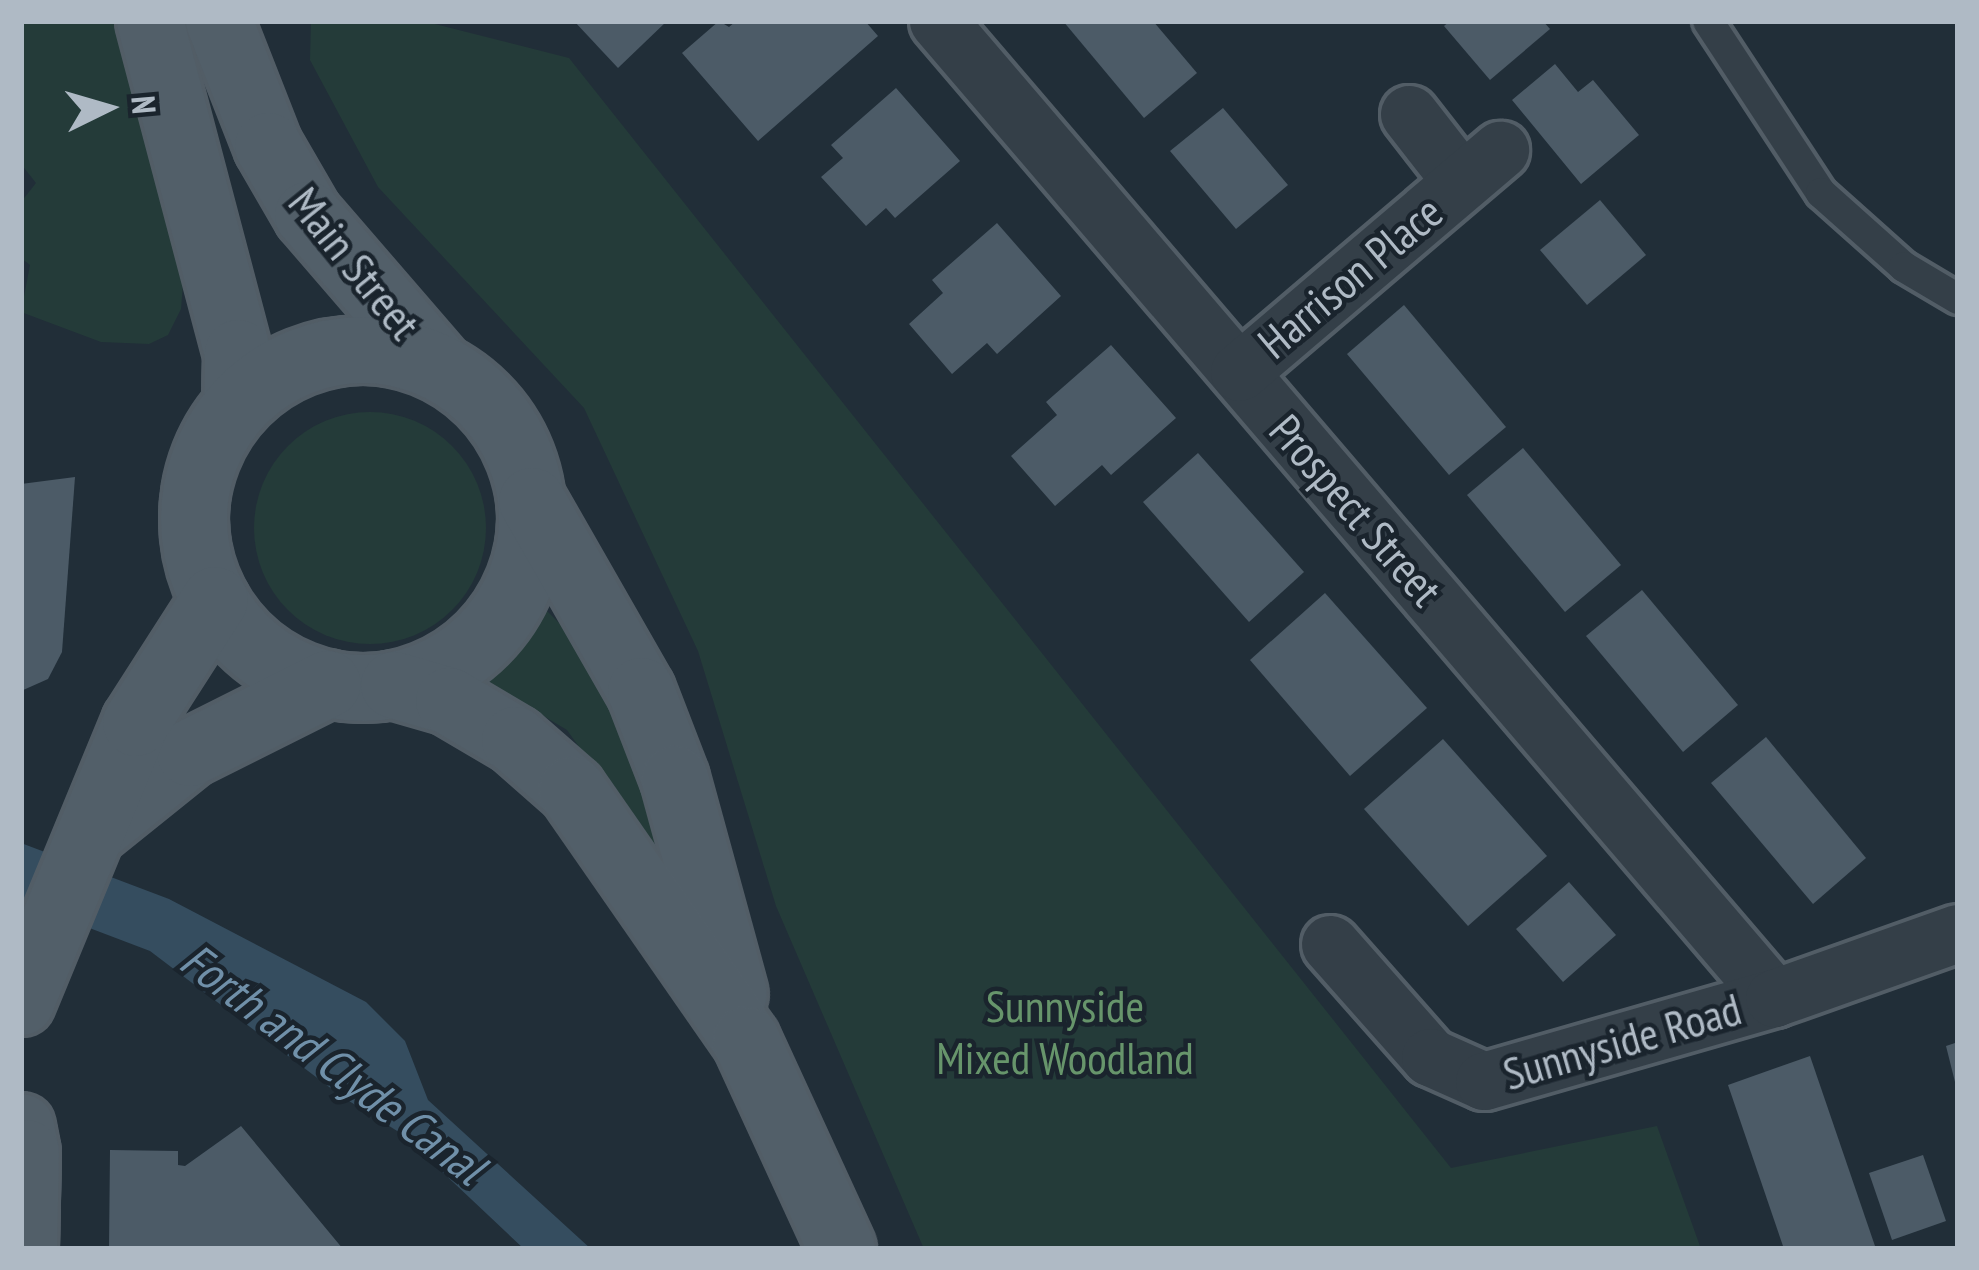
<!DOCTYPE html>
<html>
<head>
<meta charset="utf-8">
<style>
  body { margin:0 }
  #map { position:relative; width:1979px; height:1270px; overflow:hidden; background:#212e38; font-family:"PT Sans Narrow",sans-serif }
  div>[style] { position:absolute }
  .green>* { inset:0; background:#243b39 }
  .round { border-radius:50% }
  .water>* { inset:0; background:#354d5f }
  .building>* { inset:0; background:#4c5b67 }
  .roads { filter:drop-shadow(3px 0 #525d66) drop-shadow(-3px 0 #525d66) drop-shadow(0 3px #525d66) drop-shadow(0 -3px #525d66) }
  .lane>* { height:30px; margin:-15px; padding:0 15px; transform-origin:15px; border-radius:15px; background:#343f48 }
  .street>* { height:57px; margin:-28.5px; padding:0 28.5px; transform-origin:28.5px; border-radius:28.5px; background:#343f48 }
  .primary>* { height:66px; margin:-33px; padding:0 33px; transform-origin:33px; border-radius:33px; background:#525f69 }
  .primary>.ring { margin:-33px; padding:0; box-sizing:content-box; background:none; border:66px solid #525f69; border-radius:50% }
  span { translate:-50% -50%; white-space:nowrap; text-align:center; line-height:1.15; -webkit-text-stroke:9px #1a242d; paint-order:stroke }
  .street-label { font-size:45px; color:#afbac5 }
  .park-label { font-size:45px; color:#67956b }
  .water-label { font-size:48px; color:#7090a9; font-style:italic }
  .frame { position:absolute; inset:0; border:24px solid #afbac5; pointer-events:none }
  .north { position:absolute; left:48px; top:48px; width:120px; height:120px; -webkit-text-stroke:9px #1a242d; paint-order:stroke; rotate:85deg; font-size:33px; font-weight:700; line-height:48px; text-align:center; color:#afbac5 }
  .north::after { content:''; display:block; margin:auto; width:42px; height:54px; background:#afbac5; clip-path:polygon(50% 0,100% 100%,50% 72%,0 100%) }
</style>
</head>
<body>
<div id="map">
  <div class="green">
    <i style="clip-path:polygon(21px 21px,114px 21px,184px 272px,181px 309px,168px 335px,149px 344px,101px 342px,21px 312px,30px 265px,21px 258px,21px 202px,36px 183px,21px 164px)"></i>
    <i style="clip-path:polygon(311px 21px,423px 21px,569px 58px,1451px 1168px,1657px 1126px,1701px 1249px,924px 1249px,776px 906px,698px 651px,584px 408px,378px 187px,310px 60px)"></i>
    <i class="round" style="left:254px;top:412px;width:232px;height:232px"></i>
    <i style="clip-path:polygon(541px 605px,591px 655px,677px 859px,665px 868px,567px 730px,485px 681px)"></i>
  </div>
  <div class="water">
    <i style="clip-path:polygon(21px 843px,169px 899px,366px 1002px,405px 1041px,428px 1100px,591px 1249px,524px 1249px,402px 1134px,341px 1096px,150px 951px,21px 902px)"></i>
  </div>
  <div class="building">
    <i style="clip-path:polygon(574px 21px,667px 21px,618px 68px)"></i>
    <i style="clip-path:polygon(719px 21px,729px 27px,736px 21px,865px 21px,878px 36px,758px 141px,682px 53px)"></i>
    <i style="clip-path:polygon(1063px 21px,1153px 21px,1197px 73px,1144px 118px)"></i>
    <i style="clip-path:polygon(1450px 21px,1543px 21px,1550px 29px,1490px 80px,1444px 26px)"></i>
    <i style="clip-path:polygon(1555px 64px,1578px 92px,1593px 80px,1639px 135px,1581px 184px,1512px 100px)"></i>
    <i style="clip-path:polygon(896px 88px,960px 161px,895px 218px,886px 208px,866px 226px,821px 177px,843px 158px,831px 145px)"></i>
    <i style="clip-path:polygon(1223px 108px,1288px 185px,1236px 229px,1170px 151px)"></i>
    <i style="clip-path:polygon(1600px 200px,1646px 255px,1587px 305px,1540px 250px)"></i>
    <i style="clip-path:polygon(997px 223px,1061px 296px,997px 354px,987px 343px,952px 374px,909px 324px,943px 293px,932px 280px)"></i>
    <i style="clip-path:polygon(1404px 305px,1506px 427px,1449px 475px,1347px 354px)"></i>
    <i style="clip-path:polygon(1111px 345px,1176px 418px,1111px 475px,1102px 465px,1055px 506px,1011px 456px,1057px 415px,1046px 402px)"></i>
    <i style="clip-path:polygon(1523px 448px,1621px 565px,1565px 612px,1467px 495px)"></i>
    <i style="clip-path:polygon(1198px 453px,1304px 572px,1249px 622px,1143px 502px)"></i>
    <i style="clip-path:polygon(75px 477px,62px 652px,48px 679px,21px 691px,21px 484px)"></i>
    <i style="clip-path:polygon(1642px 590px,1738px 705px,1683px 752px,1586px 636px)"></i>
    <i style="clip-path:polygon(1325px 593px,1427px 708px,1350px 776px,1250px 660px)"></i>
    <i style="clip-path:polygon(1766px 737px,1866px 858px,1813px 904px,1711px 783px)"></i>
    <i style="clip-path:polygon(1443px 739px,1547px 856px,1468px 926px,1364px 809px)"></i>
    <i style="clip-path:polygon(1569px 882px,1616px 935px,1563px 982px,1516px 929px)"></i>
    <i style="clip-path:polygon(1958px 1042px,1958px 1086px,1956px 1086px,1946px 1046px)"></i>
    <i style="clip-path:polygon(1810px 1056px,1876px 1249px,1784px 1249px,1728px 1085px)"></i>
    <i style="clip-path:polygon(241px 1126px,343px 1249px,109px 1249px,110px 1150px,178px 1151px,178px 1165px,185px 1166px)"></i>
    <i style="clip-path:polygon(1923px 1155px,1946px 1221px,1892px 1240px,1869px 1173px)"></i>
  </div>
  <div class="roads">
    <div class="lane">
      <i style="left:1708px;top:21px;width:206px;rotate:56.7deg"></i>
      <i style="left:1821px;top:193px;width:111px;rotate:41.7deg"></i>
      <i style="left:1904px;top:267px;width:63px;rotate:30.7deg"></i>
    </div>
    <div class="street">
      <i style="left:938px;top:21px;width:1286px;rotate:49.45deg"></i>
      <i style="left:1409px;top:114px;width:86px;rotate:52.1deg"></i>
      <i style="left:1239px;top:372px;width:343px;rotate:-40.4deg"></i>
      <i style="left:1330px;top:944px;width:151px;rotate:48.5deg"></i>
      <i style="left:1430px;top:1057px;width:59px;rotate:24deg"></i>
      <i style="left:1484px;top:1081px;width:302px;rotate:-16deg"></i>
      <i style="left:1774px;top:998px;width:195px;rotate:-19.5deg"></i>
    </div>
    <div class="primary">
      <i style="left:150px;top:21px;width:343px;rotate:75.2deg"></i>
      <i style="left:238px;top:353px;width:53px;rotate:91.1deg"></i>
      <i style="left:219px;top:21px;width:134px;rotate:68.6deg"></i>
      <i style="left:268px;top:146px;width:80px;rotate:59.9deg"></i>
      <i style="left:308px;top:215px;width:202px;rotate:49.2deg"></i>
      <i class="ring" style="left:194px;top:350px;width:272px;height:272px"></i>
      <i style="left:532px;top:501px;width:219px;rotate:60.2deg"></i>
      <i style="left:641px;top:691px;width:94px;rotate:68.9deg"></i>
      <i style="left:675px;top:779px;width:223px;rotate:74.7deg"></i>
      <i style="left:394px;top:685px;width:57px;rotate:16.2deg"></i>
      <i style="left:449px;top:701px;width:77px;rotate:30.6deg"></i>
      <i style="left:515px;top:740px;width:76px;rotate:41.3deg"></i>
      <i style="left:572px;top:790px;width:305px;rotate:55.2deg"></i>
      <i style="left:746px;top:1040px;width:230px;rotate:65.3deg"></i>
      <i style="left:93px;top:831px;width:124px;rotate:-38.8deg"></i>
      <i style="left:190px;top:753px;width:154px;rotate:-26.6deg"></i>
      <i style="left:21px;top:1002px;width:302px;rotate:-67.6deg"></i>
      <i style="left:136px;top:723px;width:146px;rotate:-57.3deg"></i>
      <i style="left:21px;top:1127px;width:26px;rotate:79deg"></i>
      <i style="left:26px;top:1153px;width:96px;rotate:91.2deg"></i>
    </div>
  </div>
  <div class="street-label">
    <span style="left:355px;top:263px;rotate:51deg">Main Street</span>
    <span style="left:1350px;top:277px;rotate:-40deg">Harrison Place</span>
    <span style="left:1356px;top:510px;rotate:49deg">Prospect Street</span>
    <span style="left:1622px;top:1041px;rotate:-16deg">Sunnyside Road</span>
  </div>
  <div class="park-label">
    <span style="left:1065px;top:1032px">Sunnyside<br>Mixed Woodland</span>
  </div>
  <div class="water-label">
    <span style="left:333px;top:1063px;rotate:37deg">Forth and Clyde Canal</span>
  </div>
  <div class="frame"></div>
  <div class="north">N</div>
</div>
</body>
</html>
